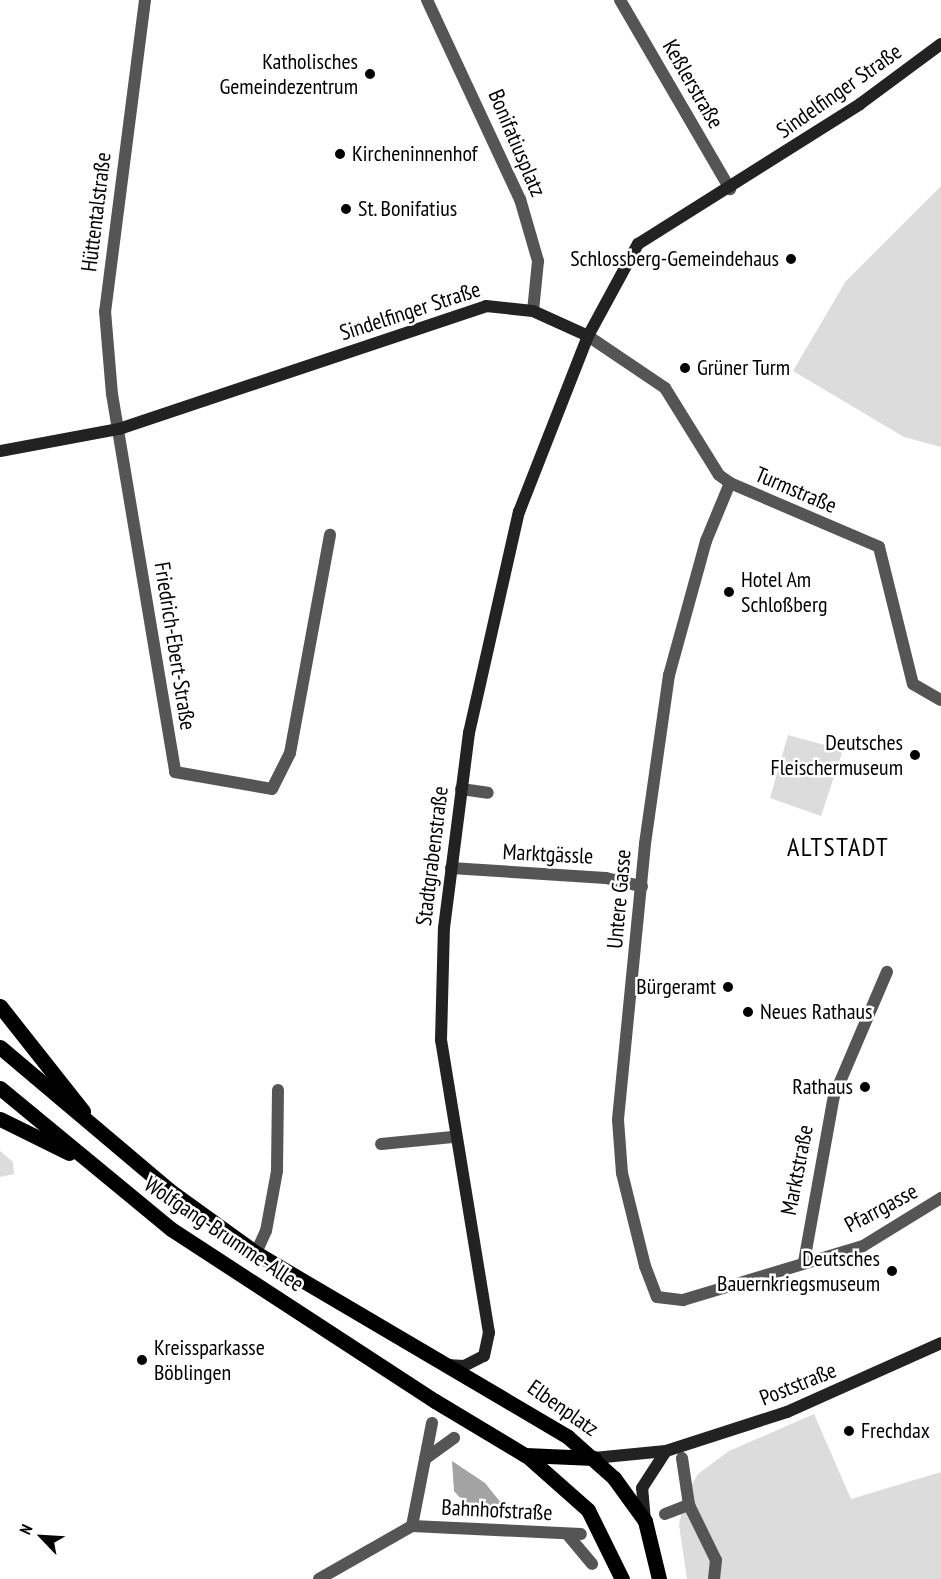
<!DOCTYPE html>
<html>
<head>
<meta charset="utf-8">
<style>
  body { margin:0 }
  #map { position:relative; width:941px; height:1579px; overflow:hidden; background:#fff; font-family:"PT Sans Narrow",sans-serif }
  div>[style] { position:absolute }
  .green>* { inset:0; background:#dcdcdc }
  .water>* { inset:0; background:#a3a3a3 }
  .lane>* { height:12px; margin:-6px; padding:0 6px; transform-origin:6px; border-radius:6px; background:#555 }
  .street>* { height:12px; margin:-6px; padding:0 6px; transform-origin:6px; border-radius:6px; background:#555 }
  .secondary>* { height:12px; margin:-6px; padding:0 6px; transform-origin:6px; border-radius:6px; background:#222 }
  .primary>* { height:15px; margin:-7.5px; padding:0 7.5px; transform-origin:7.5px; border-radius:7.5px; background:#000 }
  .dots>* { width:16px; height:16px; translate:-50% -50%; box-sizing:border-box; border:3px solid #fff; border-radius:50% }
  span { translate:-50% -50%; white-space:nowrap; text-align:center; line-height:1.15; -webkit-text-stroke:5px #fff; paint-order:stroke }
  .poi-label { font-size:22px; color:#000 }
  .right { translate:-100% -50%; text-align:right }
  .left { translate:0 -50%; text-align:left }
  .street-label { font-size:22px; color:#000 }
  .quarter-label { font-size:26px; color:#000; letter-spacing:1.5px }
  .north { position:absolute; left:12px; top:1507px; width:60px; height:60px; -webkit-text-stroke:4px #fff; paint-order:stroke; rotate:295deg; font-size:16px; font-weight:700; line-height:24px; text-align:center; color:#000 }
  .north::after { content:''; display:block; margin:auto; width:21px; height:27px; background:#000; clip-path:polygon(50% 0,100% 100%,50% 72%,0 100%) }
</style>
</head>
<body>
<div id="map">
  <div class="green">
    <i style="clip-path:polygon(941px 186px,941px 447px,904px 437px,793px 371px,846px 281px)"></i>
    <i style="clip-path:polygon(788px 735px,843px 750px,821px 816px,770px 798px)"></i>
    <i style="clip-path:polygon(0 1151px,13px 1162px,14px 1174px,0 1177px)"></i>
    <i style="clip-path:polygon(814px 1414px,851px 1499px,941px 1472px,941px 1579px,687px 1579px,679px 1525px,685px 1496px,698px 1474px,729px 1451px)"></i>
  </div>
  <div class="water">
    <i style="clip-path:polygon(452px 1461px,485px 1483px,506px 1509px,485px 1514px,462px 1500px,454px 1491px)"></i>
  </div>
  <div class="lane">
    <i style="left:272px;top:789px;width:40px;rotate:-63.4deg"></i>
    <i style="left:290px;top:753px;width:222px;rotate:-79.6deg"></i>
    <i style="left:461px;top:789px;width:27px;rotate:8deg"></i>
    <i style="left:381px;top:1144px;width:72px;rotate:-5.6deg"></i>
    <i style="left:256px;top:1253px;width:24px;rotate:-66deg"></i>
    <i style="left:266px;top:1231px;width:61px;rotate:-79.6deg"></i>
    <i style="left:277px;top:1171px;width:81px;rotate:-89.3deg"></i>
  </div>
  <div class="street">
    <i style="left:145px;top:0;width:314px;rotate:97.3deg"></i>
    <i style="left:105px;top:311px;width:83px;rotate:85.2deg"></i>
    <i style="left:112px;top:394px;width:383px;rotate:80.5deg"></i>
    <i style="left:175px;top:772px;width:98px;rotate:9.9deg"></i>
    <i style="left:427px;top:0;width:220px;rotate:65deg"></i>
    <i style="left:520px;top:199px;width:65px;rotate:73.8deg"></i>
    <i style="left:538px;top:261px;width:50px;rotate:95.7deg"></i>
    <i style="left:620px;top:0;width:219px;rotate:59.8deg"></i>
    <i style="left:588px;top:336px;width:93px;rotate:34deg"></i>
    <i style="left:665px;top:388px;width:102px;rotate:58.2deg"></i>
    <i style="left:719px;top:475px;width:14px;rotate:36deg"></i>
    <i style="left:730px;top:483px;width:162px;rotate:23.2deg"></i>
    <i style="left:879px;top:547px;width:141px;rotate:76.1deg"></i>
    <i style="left:913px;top:684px;width:32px;rotate:30deg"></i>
    <i style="left:730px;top:483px;width:63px;rotate:112.5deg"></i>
    <i style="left:706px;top:541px;width:139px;rotate:105.4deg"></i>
    <i style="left:669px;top:675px;width:171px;rotate:98.1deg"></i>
    <i style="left:645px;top:844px;width:277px;rotate:95.6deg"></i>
    <i style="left:618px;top:1120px;width:53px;rotate:85.7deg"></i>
    <i style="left:622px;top:1173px;width:96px;rotate:76.1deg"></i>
    <i style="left:645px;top:1266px;width:33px;rotate:69deg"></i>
    <i style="left:657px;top:1297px;width:26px;rotate:7deg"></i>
    <i style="left:683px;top:1300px;width:188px;rotate:-16.7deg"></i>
    <i style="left:863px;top:1246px;width:92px;rotate:-31.6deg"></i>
    <i style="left:451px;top:868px;width:155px;rotate:3.7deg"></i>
    <i style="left:606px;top:878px;width:37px;rotate:13deg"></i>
    <i style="left:804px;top:1262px;width:169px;rotate:-79.8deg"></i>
    <i style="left:834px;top:1096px;width:135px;rotate:-66.9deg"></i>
    <i style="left:682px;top:1458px;width:48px;rotate:81.5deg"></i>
    <i style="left:689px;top:1505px;width:61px;rotate:63.9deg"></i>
    <i style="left:716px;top:1560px;width:19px;rotate:96deg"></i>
    <i style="left:425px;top:1459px;width:36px;rotate:-36deg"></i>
    <i style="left:665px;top:1514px;width:26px;rotate:-21deg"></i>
    <i style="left:412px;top:1526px;width:105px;rotate:-79deg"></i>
    <i style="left:567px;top:1534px;width:39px;rotate:50deg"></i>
    <i style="left:319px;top:1579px;width:107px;rotate:-29.7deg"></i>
    <i style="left:412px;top:1526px;width:169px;rotate:2.7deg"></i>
  </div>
  <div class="secondary">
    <i style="left:0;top:451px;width:121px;rotate:-10.5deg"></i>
    <i style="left:119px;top:429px;width:387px;rotate:-18.5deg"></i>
    <i style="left:486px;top:306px;width:47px;rotate:6.1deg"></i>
    <i style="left:533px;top:311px;width:60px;rotate:24.4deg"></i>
    <i style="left:447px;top:1365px;width:17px;rotate:3deg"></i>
    <i style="left:464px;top:1366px;width:22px;rotate:-27deg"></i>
    <i style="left:484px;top:1356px;width:24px;rotate:-78deg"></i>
    <i style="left:489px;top:1333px;width:297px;rotate:-99.3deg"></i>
    <i style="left:441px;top:1040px;width:112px;rotate:-88.5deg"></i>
    <i style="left:444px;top:928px;width:197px;rotate:-82.7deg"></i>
    <i style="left:469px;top:733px;width:227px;rotate:-77.3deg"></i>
    <i style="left:519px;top:512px;width:189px;rotate:-68.6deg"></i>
    <i style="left:588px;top:336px;width:105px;rotate:-61.5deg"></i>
    <i style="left:638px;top:244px;width:262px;rotate:-32.2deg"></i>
    <i style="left:860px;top:104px;width:101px;rotate:-36.5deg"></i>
    <i style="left:594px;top:1458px;width:72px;rotate:-5.6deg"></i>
    <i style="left:645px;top:1521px;width:33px;rotate:-95deg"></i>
    <i style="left:642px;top:1488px;width:44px;rotate:-57deg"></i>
    <i style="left:666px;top:1451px;width:127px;rotate:-17.9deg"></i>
    <i style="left:787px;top:1412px;width:169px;rotate:-24.1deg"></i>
  </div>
  <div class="primary">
    <i style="left:0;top:1006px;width:134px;rotate:51.7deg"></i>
    <i style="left:0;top:1047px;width:221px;rotate:40.2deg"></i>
    <i style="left:169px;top:1190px;width:107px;rotate:35.9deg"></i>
    <i style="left:256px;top:1253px;width:362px;rotate:30.5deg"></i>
    <i style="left:568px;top:1437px;width:62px;rotate:41.7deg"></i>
    <i style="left:614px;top:1478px;width:53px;rotate:54.2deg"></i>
    <i style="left:645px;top:1521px;width:60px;rotate:76.4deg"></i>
    <i style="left:0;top:1088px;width:222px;rotate:39.5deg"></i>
    <i style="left:171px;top:1229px;width:315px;rotate:33.1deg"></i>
    <i style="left:435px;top:1401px;width:105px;rotate:31deg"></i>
    <i style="left:525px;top:1455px;width:69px;rotate:2.5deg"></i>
    <i style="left:0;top:1119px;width:77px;rotate:26.2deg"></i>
    <i style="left:527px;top:1456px;width:81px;rotate:41.5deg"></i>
    <i style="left:588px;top:1510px;width:77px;rotate:63.8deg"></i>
  </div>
  <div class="dots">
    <i style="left:370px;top:74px;background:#000"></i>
    <i style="left:340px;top:154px;background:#000"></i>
    <i style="left:346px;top:209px;background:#000"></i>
    <i style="left:791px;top:259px;background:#000"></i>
    <i style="left:685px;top:368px;background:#000"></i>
    <i style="left:729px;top:592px;background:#000"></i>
    <i style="left:915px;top:755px;background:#000"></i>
    <i style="left:728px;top:987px;background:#000"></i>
    <i style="left:748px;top:1012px;background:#000"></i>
    <i style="left:865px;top:1087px;background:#000"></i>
    <i style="left:892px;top:1271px;background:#000"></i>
    <i style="left:142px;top:1360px;background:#000"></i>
    <i style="left:849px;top:1431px;background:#000"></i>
  </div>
  <div class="poi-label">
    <span class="right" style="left:358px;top:74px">Katholisches<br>Gemeindezentrum</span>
    <span class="left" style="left:352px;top:154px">Kircheninnenhof</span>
    <span class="left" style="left:358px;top:209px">St. Bonifatius</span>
    <span class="right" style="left:779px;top:259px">Schlossberg-Gemeindehaus</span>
    <span class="left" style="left:697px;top:368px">Grüner Turm</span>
    <span class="left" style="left:741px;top:592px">Hotel Am<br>Schloßberg</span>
    <span class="right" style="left:903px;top:755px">Deutsches<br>Fleischermuseum</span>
    <span class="right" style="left:716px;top:987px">Bürgeramt</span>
    <span class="left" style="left:760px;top:1012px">Neues Rathaus</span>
    <span class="right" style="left:853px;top:1087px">Rathaus</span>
    <span class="right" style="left:880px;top:1271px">Deutsches<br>Bauernkriegsmuseum</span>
    <span class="left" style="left:154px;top:1360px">Kreissparkasse<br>Böblingen</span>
    <span class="left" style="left:861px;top:1431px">Frechdax</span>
  </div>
  <div class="street-label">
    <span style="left:693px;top:84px;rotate:60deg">Keßlerstraße</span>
    <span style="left:839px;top:91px;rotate:-35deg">Sindelfinger Straße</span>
    <span style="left:517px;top:143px;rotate:67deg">Bonifatiusplatz</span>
    <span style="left:96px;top:212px;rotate:-83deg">Hüttentalstraße</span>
    <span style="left:410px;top:311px;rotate:-18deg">Sindelfinger Straße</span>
    <span style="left:796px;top:490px;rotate:23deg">Turmstraße</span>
    <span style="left:175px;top:646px;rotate:81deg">Friedrich-Ebert-Straße</span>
    <span style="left:548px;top:854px;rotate:3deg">Marktgässle</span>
    <span style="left:432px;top:856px;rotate:-83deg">Stadtgrabenstraße</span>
    <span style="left:619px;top:899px;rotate:-85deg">Untere Gasse</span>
    <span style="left:797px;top:1170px;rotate:-79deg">Marktstraße</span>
    <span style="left:881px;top:1208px;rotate:-28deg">Pfarrgasse</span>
    <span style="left:224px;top:1234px;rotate:34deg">Wolfgang-Brumme-Allee</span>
    <span style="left:798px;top:1384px;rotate:-22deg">Poststraße</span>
    <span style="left:563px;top:1408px;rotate:35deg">Elbenplatz</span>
    <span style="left:497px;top:1510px;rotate:3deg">Bahnhofstraße</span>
  </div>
  <div class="quarter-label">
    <span style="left:838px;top:847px">ALTSTADT</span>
  </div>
  <div class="north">N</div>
</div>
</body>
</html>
